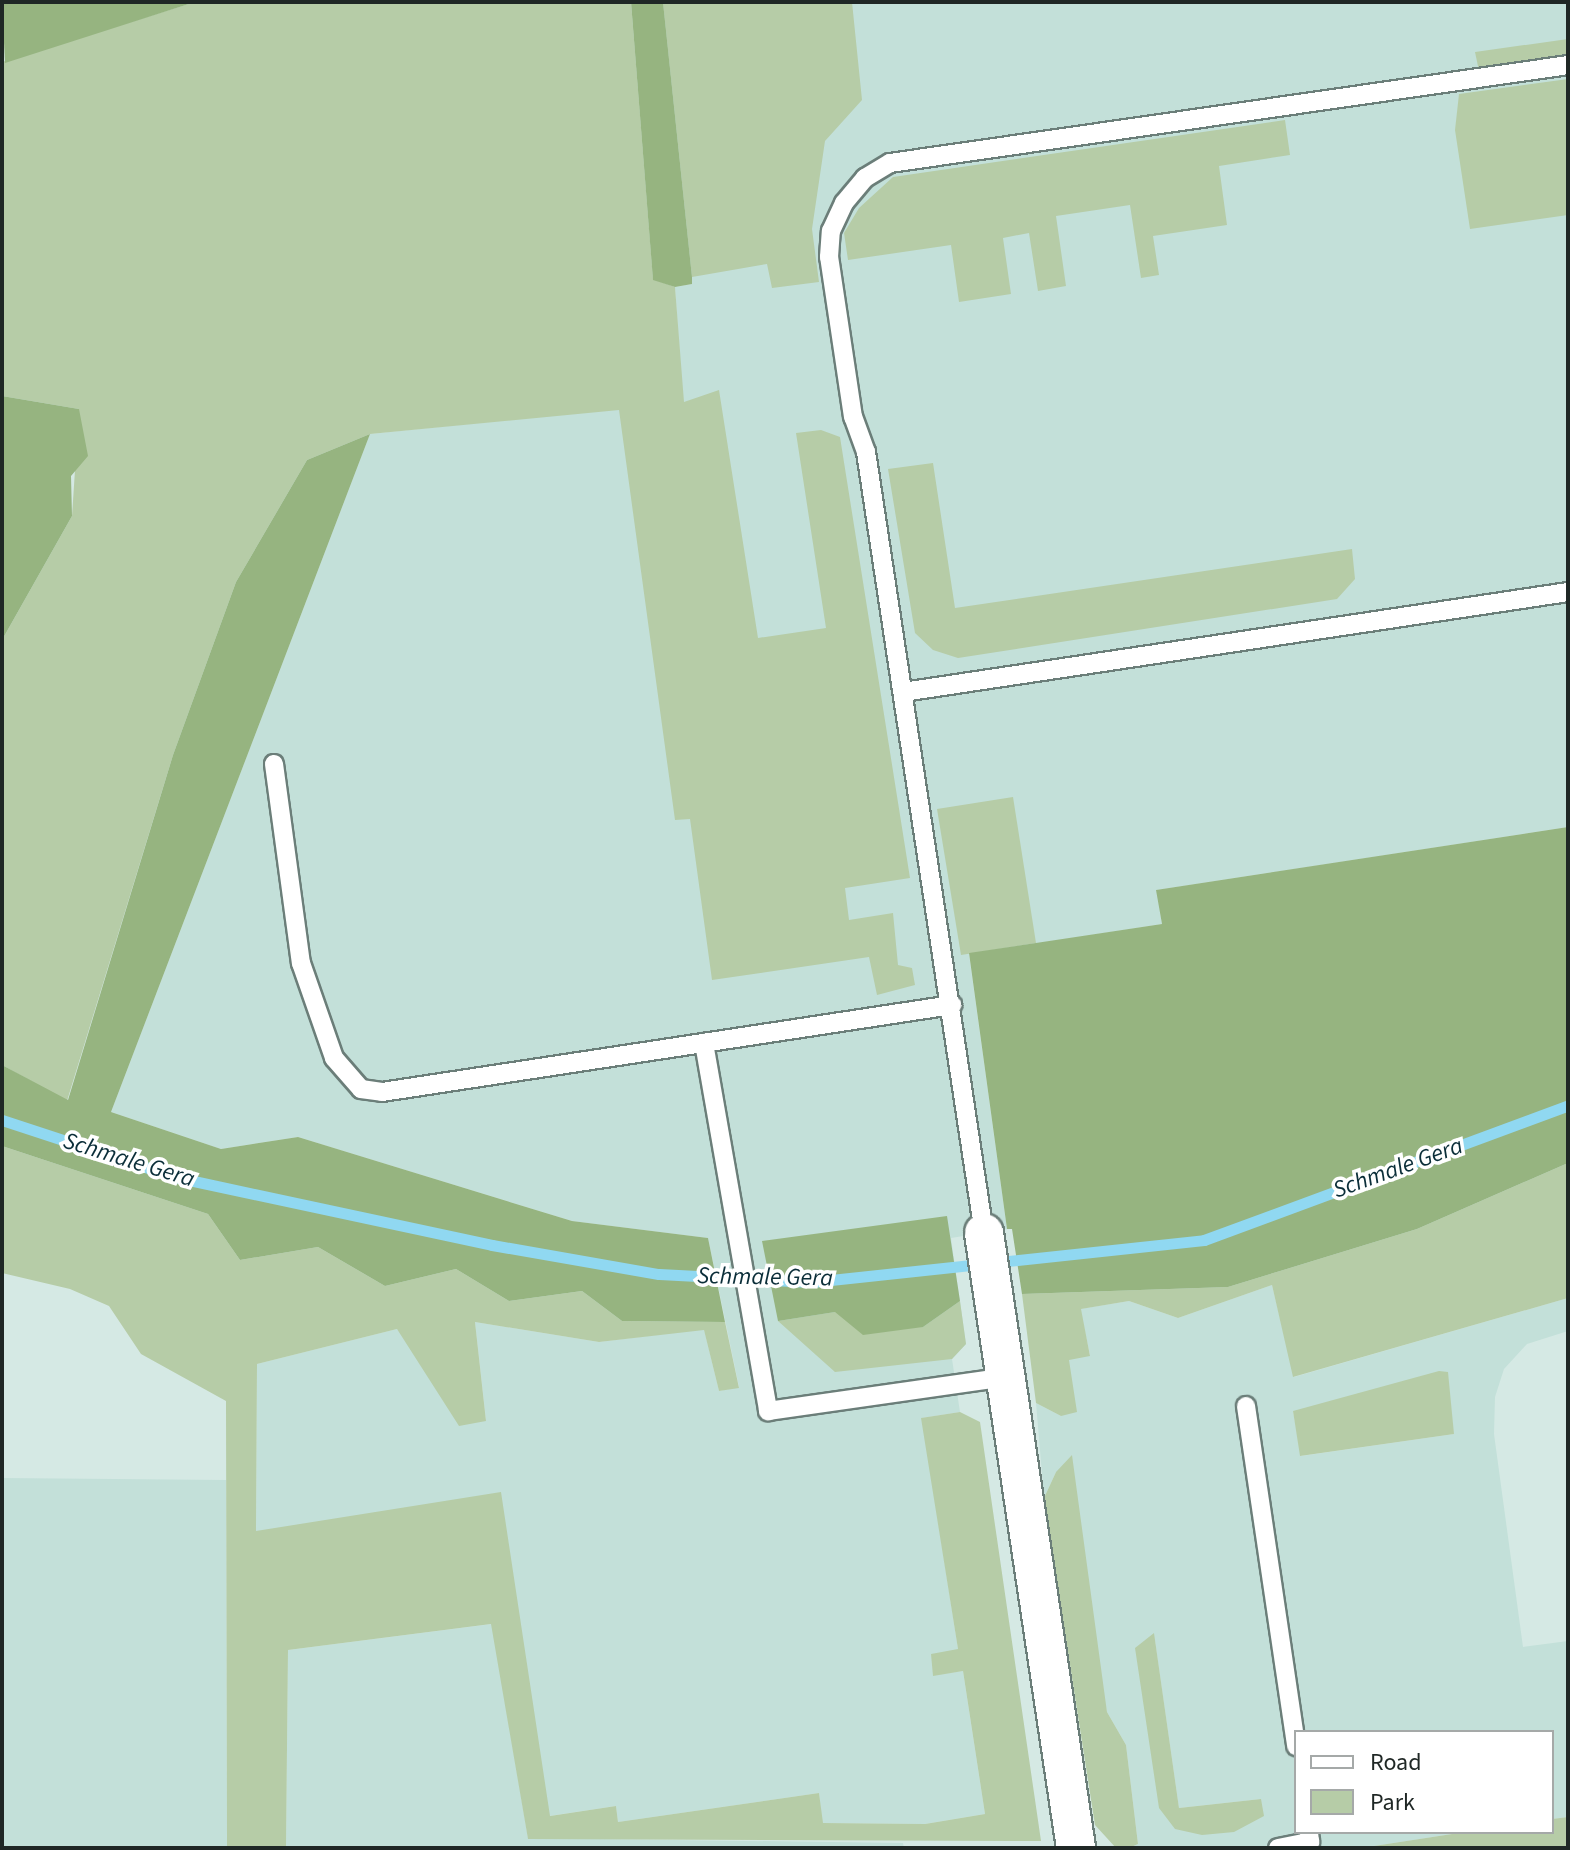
<!DOCTYPE html>
<html>
<head>
<meta charset="utf-8">
<style>
  body { margin:0 }
  #map { position:relative; width:1570px; height:1850px; overflow:hidden; background:#d5e9e4; font-family:"Source Sans 3",sans-serif }
  div>[style] { position:absolute }
  .built>* { inset:0; background:#c3e0d9 }
  .green>* { inset:0; background:#b6cca7 }
  .forest>* { inset:0; background:#96b480 }
  .stream>* { height:11px; margin:-5.5px; padding:0 5.5px; transform-origin:5.5px; border-radius:5.5px; background:#90d8f1 }
  .roads { filter:drop-shadow(2px 0 #6b7e79) drop-shadow(-2px 0 #6b7e79) drop-shadow(0 2px #6b7e79) drop-shadow(0 -2px #6b7e79) }
  .service>* { height:18px; margin:-9px; padding:0 9px; transform-origin:9px; border-radius:9px; background:#fff }
  .minor>* { height:38px; margin:-19px; padding:0 19px; transform-origin:19px; border-radius:19px; background:#fff }
  span { translate:-50% -50%; white-space:nowrap; text-align:center; line-height:1.15; -webkit-text-stroke:7px #fff; paint-order:stroke }
  .water-label { font-size:24px; color:#0b2e39; font-style:italic }
  .frame { position:absolute; inset:0; border:4px solid #1f2725; pointer-events:none }
  .legend { position:absolute; left:1294px; top:1730px; width:260px; height:104px; box-sizing:border-box; background:#fff; border:2px solid #a5a9a8; margin:0; padding:10px 14px; list-style:none; font-size:24px; color:#1f2725 }
  .legend li { display:flex; align-items:center; gap:16px; height:40px }
  .legend b { width:40px; border:2px solid #a5a9a8 }
</style>
</head>
<body>
<div id="map">
  <div class="built">
    <i style="clip-path:polygon(663px 2px,1568px 2px,1568px 827px,1157px 890px,1162px 924px,969px 954px,1007px 1229px,951px 1238px,966px 1344px,952px 1359px,960px 1412px,922px 1418px,958px 1649px,933px 1675px,963px 1671px,985px 1814px,925px 1824px,822px 1823px,819px 1793px,618px 1822px,616px 1806px,549px 1816px,500px 1493px,256px 1532px,257px 1364px,397px 1329px,486px 1420px,475px 1322px,599px 1342px,704px 1329px,719px 1391px,739px 1387px,708px 1238px,572px 1221px,298px 1137px,221px 1149px,111px 1112px,370px 434px,683px 402px,675px 287px,692px 284px,692px 277px)"></i>
    <i style="clip-path:polygon(evenodd,1272px 1285px,1294px 1377px,1568px 1298px,1568px 1331px,1527px 1344px,1504px 1369px,1495px 1397px,1494px 1434px,1523px 1647px,1568px 1641px,1568px 1817px,1552px 1819px,1552px 1732px,1296px 1732px,1296px 1832px,1465px 1832px,1361px 1848px,1129px 1848px,1138px 1844px,1126px 1745px,1107px 1712px,1056px 1472px,1044px 1498px,1036px 1403px,1061px 1416px,1069px 1359px,1090px 1355px,1080px 1309px,1129px 1301px,1178px 1318px,1272px 1285px,1293px 1411px,1454px 1434px,1301px 1456px,1293px 1411px,1272px 1285px,1154px 1634px,1179px 1808px,1261px 1799px,1175px 1829px,1154px 1634px)"></i>
    <i style="clip-path:polygon(2px 1478px,226px 1480px,227px 1848px,2px 1847px)"></i>
    <i style="clip-path:polygon(492px 1624px,528px 1838px,903px 1843px,904px 1848px,286px 1848px,288px 1650px)"></i>
  </div>
  <div class="green">
    <i style="clip-path:polygon(195px 2px,631px 2px,653px 279px,675px 287px,684px 402px,719px 390px,758px 638px,826px 628px,796px 433px,821px 430px,840px 437px,910px 878px,845px 888px,849px 920px,893px 913px,898px 965px,912px 968px,915px 985px,877px 995px,869px 957px,712px 980px,690px 819px,675px 820px,619px 410px,370px 434px,307px 460px,236px 582px,173px 755px,67px 1101px,2px 1065px,2px 640px,72px 516px,79px 409px,2px 396px,2px 62px)"></i>
    <i style="clip-path:polygon(663px 2px,852px 2px,862px 100px,825px 141px,812px 229px,819px 282px,772px 288px,767px 264px,692px 277px)"></i>
    <i style="clip-path:polygon(1568px 39px,1568px 58px,1479px 71px,1475px 52px)"></i>
    <i style="clip-path:polygon(1568px 79px,1568px 215px,1470px 229px,1455px 130px,1459px 94px)"></i>
    <i style="clip-path:polygon(1285px 120px,1290px 155px,1219px 166px,1227px 225px,1153px 236px,1159px 275px,1141px 278px,1130px 205px,1056px 216px,1066px 286px,1038px 291px,1029px 233px,1003px 238px,1011px 294px,959px 302px,951px 245px,848px 260px,844px 233px,859px 208px,893px 177px)"></i>
    <i style="clip-path:polygon(933px 463px,955px 608px,1352px 549px,1355px 579px,1337px 599px,958px 658px,933px 650px,915px 633px,888px 469px)"></i>
    <i style="clip-path:polygon(1013px 797px,1036px 943px,961px 955px,937px 809px)"></i>
    <i style="clip-path:polygon(2px 1146px,208px 1214px,240px 1260px,318px 1247px,385px 1286px,456px 1269px,509px 1301px,582px 1291px,622px 1321px,725px 1322px,739px 1388px,719px 1391px,704px 1330px,599px 1342px,475px 1322px,486px 1421px,459px 1426px,397px 1329px,257px 1364px,256px 1531px,501px 1492px,550px 1816px,616px 1806px,618px 1822px,819px 1793px,823px 1823px,925px 1824px,985px 1814px,963px 1671px,933px 1676px,931px 1654px,958px 1649px,921px 1418px,960px 1412px,980px 1422px,1041px 1841px,528px 1839px,491px 1624px,288px 1650px,286px 1848px,227px 1848px,226px 1401px,141px 1354px,109px 1306px,70px 1289px,2px 1273px)"></i>
    <i style="clip-path:polygon(1568px 1163px,1568px 1298px,1293px 1377px,1272px 1285px,1178px 1318px,1129px 1301px,1081px 1309px,1090px 1356px,1069px 1360px,1077px 1412px,1061px 1416px,1036px 1403px,1022px 1294px,1228px 1287px,1417px 1229px)"></i>
    <i style="clip-path:polygon(960px 1301px,966px 1344px,952px 1359px,835px 1372px,778px 1321px,835px 1312px,923px 1327px)"></i>
    <i style="clip-path:polygon(1439px 1371px,1448px 1372px,1454px 1434px,1300px 1456px,1293px 1411px)"></i>
    <i style="clip-path:polygon(1072px 1455px,1107px 1712px,1126px 1745px,1138px 1844px,1129px 1848px,1116px 1848px,1095px 1825px,1044px 1498px,1056px 1472px)"></i>
    <i style="clip-path:polygon(1154px 1633px,1179px 1808px,1261px 1799px,1264px 1816px,1234px 1832px,1202px 1835px,1175px 1829px,1159px 1808px,1135px 1648px)"></i>
    <i style="clip-path:polygon(1568px 1817px,1568px 1848px,1361px 1848px,1465px 1832px,1552px 1832px,1552px 1819px)"></i>
  </div>
  <div class="forest">
    <i style="clip-path:polygon(2px 2px,195px 2px,5px 63px)"></i>
    <i style="clip-path:polygon(631px 2px,663px 2px,692px 277px,692px 284px,675px 287px,653px 280px)"></i>
    <i style="clip-path:polygon(2px 396px,79px 409px,88px 456px,71px 476px,72px 516px,2px 640px)"></i>
    <i style="clip-path:polygon(370px 434px,111px 1112px,221px 1149px,298px 1137px,572px 1221px,708px 1238px,725px 1322px,622px 1321px,582px 1291px,509px 1301px,456px 1269px,385px 1286px,318px 1247px,240px 1260px,208px 1214px,2px 1146px,2px 1065px,68px 1100px,173px 755px,236px 582px,307px 460px)"></i>
    <i style="clip-path:polygon(1568px 827px,1568px 1163px,1417px 1229px,1228px 1287px,1022px 1294px,1012px 1229px,1007px 1229px,969px 953px,1162px 924px,1156px 890px)"></i>
    <i style="clip-path:polygon(947px 1216px,960px 1301px,923px 1327px,863px 1335px,835px 1312px,778px 1321px,762px 1241px)"></i>
  </div>
  <div class="stream">
    <i style="left:2px;top:1120px;width:182px;rotate:18.2deg"></i>
    <i style="left:175px;top:1177px;width:324px;rotate:12.1deg"></i>
    <i style="left:492px;top:1245px;width:169px;rotate:9.9deg"></i>
    <i style="left:659px;top:1274px;width:153px;rotate:3deg"></i>
    <i style="left:812px;top:1282px;width:394px;rotate:-6.1deg"></i>
    <i style="left:1204px;top:1240px;width:388px;rotate:-20.3deg"></i>
  </div>
  <div class="roads">
    <div class="service">
      <i style="left:903px;top:692px;width:672px;rotate:-8.55deg"></i>
      <i style="left:274px;top:764px;width:201px;rotate:82.3deg"></i>
      <i style="left:301px;top:963px;width:101px;rotate:70.8deg"></i>
      <i style="left:334px;top:1058px;width:41px;rotate:48.9deg"></i>
      <i style="left:361px;top:1089px;width:21px;rotate:8deg"></i>
      <i style="left:382px;top:1092px;width:577px;rotate:-8.68deg"></i>
      <i style="left:704px;top:1043px;width:374px;rotate:80.1deg"></i>
      <i style="left:768px;top:1411px;width:240px;rotate:-8.1deg"></i>
      <i style="left:984px;top:1233px;width:790px;rotate:-98.59deg"></i>
      <i style="left:866px;top:452px;width:37px;rotate:-110deg"></i>
      <i style="left:853px;top:417px;width:162px;rotate:-98.5deg"></i>
      <i style="left:829px;top:257px;width:26px;rotate:-86deg"></i>
      <i style="left:831px;top:231px;width:31px;rotate:-65deg"></i>
      <i style="left:844px;top:203px;width:33px;rotate:-50deg"></i>
      <i style="left:865px;top:178px;width:29px;rotate:-31deg"></i>
      <i style="left:890px;top:163px;width:685px;rotate:-8.22deg"></i>
      <i style="left:1246px;top:1406px;width:344px;rotate:81.6deg"></i>
      <i style="left:1278px;top:1848px;width:33px;rotate:-11deg"></i>
      <i style="left:1310px;top:1842px;width:10px;rotate:-96deg"></i>
    </div>
    <div class="minor">
      <i style="left:984px;top:1233px;width:622px;rotate:81.49deg"></i>
    </div>
  </div>
  <div class="water-label">
    <span style="left:129px;top:1160px;rotate:17deg">Schmale Gera</span>
    <span style="left:1398px;top:1168px;rotate:-20deg">Schmale Gera</span>
    <span style="left:765px;top:1277px;rotate:1deg">Schmale Gera</span>
  </div>
  <div class="frame"></div>
  <ul class="legend">
  <li><b style="height:10px;background:#fff"></b>Road</li>
  <li><b style="height:22px;background:#b6cca7"></b>Park</li>
  </ul>
</div>
</body>
</html>
